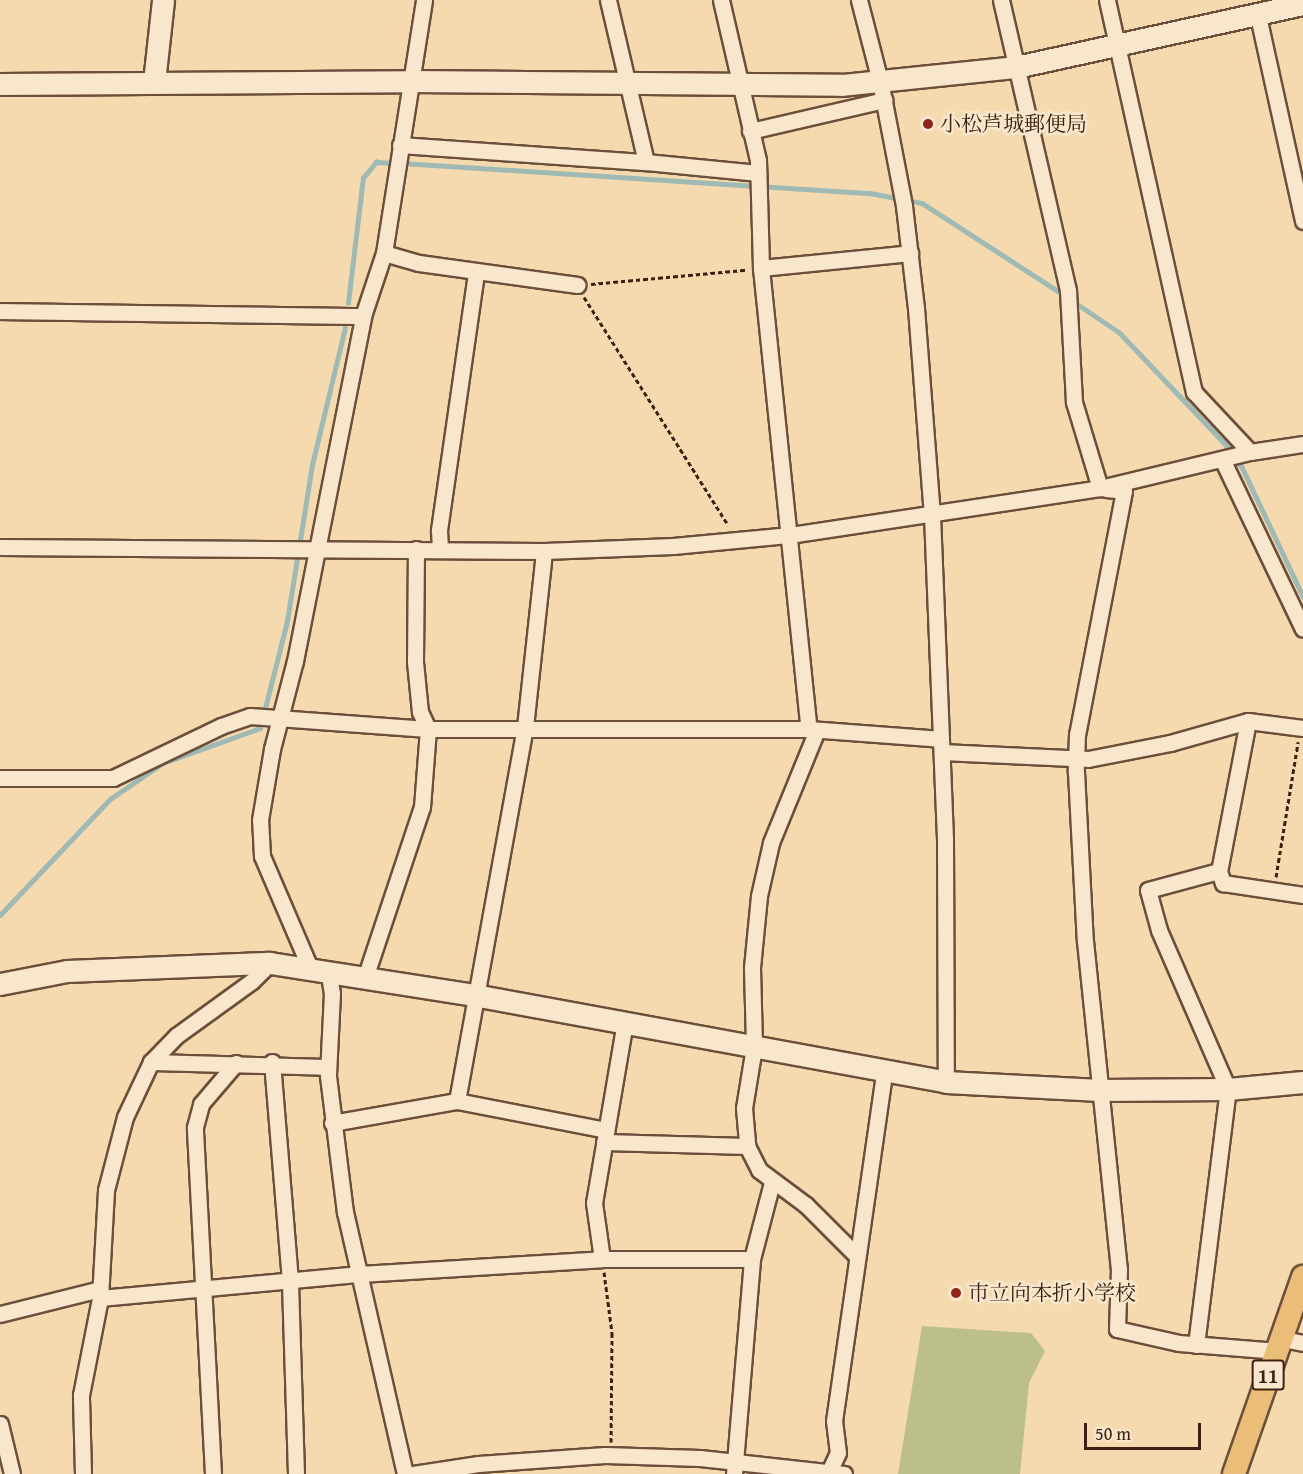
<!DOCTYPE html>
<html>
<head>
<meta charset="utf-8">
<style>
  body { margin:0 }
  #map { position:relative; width:1303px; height:1474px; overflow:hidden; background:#f5dab0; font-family:"Gentium Book Plus","Noto Serif JP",serif }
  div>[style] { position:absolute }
  .green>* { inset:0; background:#bdbf8a }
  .stream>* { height:4.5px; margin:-2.25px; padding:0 2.25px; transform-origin:2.25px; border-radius:2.25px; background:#9fb9b4 }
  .path>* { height:3px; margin-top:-1.5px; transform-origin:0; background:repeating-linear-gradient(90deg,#3e2012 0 4.5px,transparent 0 7.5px) }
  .roads { filter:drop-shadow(2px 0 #6c4e3a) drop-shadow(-2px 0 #6c4e3a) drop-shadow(0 2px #6c4e3a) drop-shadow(0 -2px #6c4e3a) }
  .street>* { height:15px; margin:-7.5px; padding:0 7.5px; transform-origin:7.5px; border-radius:7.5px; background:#f8e7cc }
  .secondary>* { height:21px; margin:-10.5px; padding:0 10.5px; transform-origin:10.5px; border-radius:10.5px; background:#f8e7cc }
  .primary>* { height:22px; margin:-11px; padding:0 11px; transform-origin:11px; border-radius:11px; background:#eabd78 }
  .dots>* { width:16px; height:16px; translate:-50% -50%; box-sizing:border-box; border:3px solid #f8e7cc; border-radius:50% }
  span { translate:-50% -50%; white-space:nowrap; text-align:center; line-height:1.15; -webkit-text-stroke:5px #f8e7cc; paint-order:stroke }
  .shield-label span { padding:2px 4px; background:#f8e7cc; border:2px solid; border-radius:4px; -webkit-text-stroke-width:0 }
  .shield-label { font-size:20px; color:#3e2012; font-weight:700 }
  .poi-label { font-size:21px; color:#3e2012 }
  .left { translate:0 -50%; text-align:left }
  .scale { position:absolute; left:1084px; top:1423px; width:117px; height:27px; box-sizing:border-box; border:3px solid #3e2012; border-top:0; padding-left:8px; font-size:18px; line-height:21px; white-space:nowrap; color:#3e2012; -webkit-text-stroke:4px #f8e7cc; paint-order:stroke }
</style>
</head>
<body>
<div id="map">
  <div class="green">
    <i style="clip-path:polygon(922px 1326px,1031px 1333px,1045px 1351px,1029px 1383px,1020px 1474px,898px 1474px)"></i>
  </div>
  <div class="stream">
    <i style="left:402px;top:163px;width:469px;rotate:3.7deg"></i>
    <i style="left:870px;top:193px;width:53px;rotate:10.9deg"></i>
    <i style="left:922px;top:203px;width:169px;rotate:32.9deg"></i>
    <i style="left:1073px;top:301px;width:57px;rotate:34.2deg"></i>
    <i style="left:1120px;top:333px;width:157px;rotate:46.5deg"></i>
    <i style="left:1228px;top:447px;width:24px;rotate:55deg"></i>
    <i style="left:1242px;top:467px;width:143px;rotate:64.7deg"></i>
    <i style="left:348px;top:303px;width:126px;rotate:-83.2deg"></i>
    <i style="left:363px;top:178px;width:21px;rotate:-51deg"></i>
    <i style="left:376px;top:162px;width:18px;rotate:3deg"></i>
    <i style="left:0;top:915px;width:160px;rotate:-46.5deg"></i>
    <i style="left:110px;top:799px;width:64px;rotate:-34.2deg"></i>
    <i style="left:163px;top:763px;width:103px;rotate:-19.8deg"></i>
    <i style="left:260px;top:728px;width:110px;rotate:-75.8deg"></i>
    <i style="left:287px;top:621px;width:158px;rotate:-80.9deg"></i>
    <i style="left:312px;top:465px;width:141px;rotate:-76.5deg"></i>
  </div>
  <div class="path">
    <i style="left:591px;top:284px;width:156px;rotate:-5.2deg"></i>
    <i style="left:584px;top:297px;width:270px;rotate:57.7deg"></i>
    <i style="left:1276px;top:877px;width:137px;rotate:-80.7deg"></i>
    <i style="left:604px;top:1272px;width:62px;rotate:82.5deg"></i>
    <i style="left:612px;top:1333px;width:109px;rotate:90.5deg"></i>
  </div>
  <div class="roads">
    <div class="street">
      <i style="left:608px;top:0;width:166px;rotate:76.8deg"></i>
      <i style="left:646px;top:162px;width:113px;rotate:5.6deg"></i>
      <i style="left:721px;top:0;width:164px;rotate:77deg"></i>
      <i style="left:758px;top:160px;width:108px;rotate:88.4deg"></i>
      <i style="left:761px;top:268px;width:463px;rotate:84.1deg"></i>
      <i style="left:859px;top:0;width:84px;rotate:75.5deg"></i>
      <i style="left:880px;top:81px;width:127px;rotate:79.1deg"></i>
      <i style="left:904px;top:206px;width:103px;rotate:83.3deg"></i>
      <i style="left:916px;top:308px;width:208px;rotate:85.6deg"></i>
      <i style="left:932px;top:515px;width:324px;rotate:87.7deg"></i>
      <i style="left:945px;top:839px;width:243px;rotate:89.8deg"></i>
      <i style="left:1001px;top:0;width:299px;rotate:77deg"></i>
      <i style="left:1068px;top:291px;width:111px;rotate:86.9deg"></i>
      <i style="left:1074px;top:402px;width:90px;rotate:73.2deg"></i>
      <i style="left:1107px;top:0;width:402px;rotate:77.5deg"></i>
      <i style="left:1194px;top:392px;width:82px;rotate:47deg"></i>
      <i style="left:1258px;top:16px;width:210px;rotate:77.6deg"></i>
      <i style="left:750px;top:131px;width:138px;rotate:-13deg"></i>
      <i style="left:400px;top:145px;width:247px;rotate:4deg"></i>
      <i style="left:384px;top:253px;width:36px;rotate:16deg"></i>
      <i style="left:419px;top:263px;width:160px;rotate:7.9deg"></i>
      <i style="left:761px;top:268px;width:150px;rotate:-5.7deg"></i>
      <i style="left:0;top:311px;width:363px;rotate:0.8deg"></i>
      <i style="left:1222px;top:459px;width:188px;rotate:64.5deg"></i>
      <i style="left:1106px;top:489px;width:18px;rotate:6deg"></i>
      <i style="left:1124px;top:491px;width:248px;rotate:100.9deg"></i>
      <i style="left:1077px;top:734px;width:38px;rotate:92deg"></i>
      <i style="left:1076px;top:772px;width:169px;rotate:87deg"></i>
      <i style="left:1085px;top:941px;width:330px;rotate:84.1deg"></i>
      <i style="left:1119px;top:1269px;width:60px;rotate:91.9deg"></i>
      <i style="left:1117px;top:1329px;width:64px;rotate:12.7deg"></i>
      <i style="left:1179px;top:1343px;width:99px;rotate:4.6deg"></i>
      <i style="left:0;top:547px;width:544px;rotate:0.42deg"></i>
      <i style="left:544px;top:551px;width:129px;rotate:-2.2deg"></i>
      <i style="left:673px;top:546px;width:118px;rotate:-5.4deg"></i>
      <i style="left:790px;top:535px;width:314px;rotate:-8.6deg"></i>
      <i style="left:1100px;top:488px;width:154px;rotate:-13.5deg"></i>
      <i style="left:1250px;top:452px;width:54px;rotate:-8.6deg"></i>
      <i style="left:440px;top:549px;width:19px;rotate:-93deg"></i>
      <i style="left:439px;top:530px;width:261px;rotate:-81.8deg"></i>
      <i style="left:1248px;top:721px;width:153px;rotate:100.9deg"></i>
      <i style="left:1219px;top:871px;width:13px;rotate:72deg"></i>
      <i style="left:1223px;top:883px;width:81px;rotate:8.5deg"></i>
      <i style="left:817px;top:730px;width:122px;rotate:112.2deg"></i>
      <i style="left:771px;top:843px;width:54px;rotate:102.8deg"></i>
      <i style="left:759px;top:896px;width:72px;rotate:95.6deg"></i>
      <i style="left:752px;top:968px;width:79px;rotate:88.5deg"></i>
      <i style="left:754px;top:1047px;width:62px;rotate:99.3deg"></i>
      <i style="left:744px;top:1108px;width:38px;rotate:85deg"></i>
      <i style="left:747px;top:1146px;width:27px;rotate:63deg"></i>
      <i style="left:759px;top:1170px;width:59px;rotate:36.7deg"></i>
      <i style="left:806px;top:1205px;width:69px;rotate:45deg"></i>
      <i style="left:942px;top:752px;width:146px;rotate:2.7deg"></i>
      <i style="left:1088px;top:759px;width:84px;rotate:-11deg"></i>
      <i style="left:1170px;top:743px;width:81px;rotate:-15.8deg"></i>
      <i style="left:1248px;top:721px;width:55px;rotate:7.3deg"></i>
      <i style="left:0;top:778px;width:113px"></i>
      <i style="left:113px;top:778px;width:120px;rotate:-25.7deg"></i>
      <i style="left:221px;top:726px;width:31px;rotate:-19deg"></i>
      <i style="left:250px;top:716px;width:178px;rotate:4.2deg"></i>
      <i style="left:428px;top:729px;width:381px"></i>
      <i style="left:809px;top:729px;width:132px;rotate:4.3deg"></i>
      <i style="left:310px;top:968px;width:122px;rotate:-113.2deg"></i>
      <i style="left:262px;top:856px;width:36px;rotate:-93deg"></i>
      <i style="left:260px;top:820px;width:72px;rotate:-80.4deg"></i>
      <i style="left:272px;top:749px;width:91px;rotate:-75.4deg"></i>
      <i style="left:295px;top:661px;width:352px;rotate:-78.8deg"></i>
      <i style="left:363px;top:316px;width:66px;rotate:-71.6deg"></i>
      <i style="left:384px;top:253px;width:256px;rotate:-81deg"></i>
      <i style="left:329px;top:975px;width:18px;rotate:81deg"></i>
      <i style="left:332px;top:993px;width:83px;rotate:92.8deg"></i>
      <i style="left:328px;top:1076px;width:137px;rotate:82.9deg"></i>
      <i style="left:345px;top:1212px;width:269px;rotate:77.1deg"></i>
      <i style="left:365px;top:978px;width:180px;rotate:-71.6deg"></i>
      <i style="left:422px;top:807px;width:78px;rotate:-85.6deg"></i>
      <i style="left:428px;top:729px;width:19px;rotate:-115deg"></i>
      <i style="left:420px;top:712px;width:50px;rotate:-95.7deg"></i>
      <i style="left:415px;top:662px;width:113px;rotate:-89.5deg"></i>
      <i style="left:151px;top:1062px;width:176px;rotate:1.6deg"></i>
      <i style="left:272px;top:1062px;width:222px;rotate:85.3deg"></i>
      <i style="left:290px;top:1283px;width:191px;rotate:88.2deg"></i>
      <i style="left:457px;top:1101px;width:380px;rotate:-79.7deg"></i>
      <i style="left:525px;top:727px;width:177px;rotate:-83.8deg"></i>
      <i style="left:332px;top:1123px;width:127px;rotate:-10deg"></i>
      <i style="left:457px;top:1101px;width:152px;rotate:11deg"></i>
      <i style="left:604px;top:1142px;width:143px;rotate:1.6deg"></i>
      <i style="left:602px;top:1259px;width:57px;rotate:-98.1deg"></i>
      <i style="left:594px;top:1203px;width:184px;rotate:-80.3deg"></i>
      <i style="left:100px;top:1298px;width:261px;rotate:-5.3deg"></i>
      <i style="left:360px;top:1274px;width:242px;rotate:-3.5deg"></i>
      <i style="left:602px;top:1259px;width:150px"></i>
      <i style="left:0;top:1314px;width:103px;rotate:-14deg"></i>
      <i style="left:1283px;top:1339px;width:20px;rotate:11deg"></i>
      <i style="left:1196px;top:1345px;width:258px;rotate:-82.9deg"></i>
      <i style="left:1228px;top:1089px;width:173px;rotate:-113.5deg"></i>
      <i style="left:1159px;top:930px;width:41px;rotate:-105.4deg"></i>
      <i style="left:1148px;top:890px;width:73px;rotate:-15deg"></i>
      <i style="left:0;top:1424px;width:51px;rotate:76.5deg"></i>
      <i style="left:83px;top:1474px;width:79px;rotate:-91.5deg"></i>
      <i style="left:81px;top:1395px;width:99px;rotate:-78.9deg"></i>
      <i style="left:100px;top:1298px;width:108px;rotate:-86.8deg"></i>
      <i style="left:106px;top:1190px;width:75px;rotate:-75.4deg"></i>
      <i style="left:125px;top:1117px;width:61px;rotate:-64.7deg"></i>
      <i style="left:151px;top:1062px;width:36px;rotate:-46deg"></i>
      <i style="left:176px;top:1036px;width:94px;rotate:-35.9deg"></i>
      <i style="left:252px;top:981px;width:25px;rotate:-45deg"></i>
      <i style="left:213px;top:1474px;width:347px;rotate:-93deg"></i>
      <i style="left:195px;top:1127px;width:24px;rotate:-75deg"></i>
      <i style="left:201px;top:1104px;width:54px;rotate:-49.5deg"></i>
      <i style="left:413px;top:1474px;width:66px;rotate:-8.7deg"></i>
      <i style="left:478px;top:1464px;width:127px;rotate:-4.1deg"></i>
      <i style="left:605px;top:1455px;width:95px;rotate:1.8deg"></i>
      <i style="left:700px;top:1458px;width:145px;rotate:6.3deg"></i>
      <i style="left:734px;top:1474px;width:216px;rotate:-85.2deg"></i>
      <i style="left:752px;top:1259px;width:80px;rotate:-75.4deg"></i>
      <i style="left:828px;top:1474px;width:23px;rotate:-65deg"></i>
      <i style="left:838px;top:1453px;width:32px;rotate:-97deg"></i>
      <i style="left:834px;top:1421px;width:352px;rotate:-81.8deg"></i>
    </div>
    <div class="secondary">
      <i style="left:154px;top:82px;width:82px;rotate:-83.7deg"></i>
      <i style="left:0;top:84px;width:410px;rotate:-0.4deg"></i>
      <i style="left:410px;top:81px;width:431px;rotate:0.5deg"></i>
      <i style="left:841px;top:85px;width:176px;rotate:-5.9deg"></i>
      <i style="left:1016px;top:67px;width:294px;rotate:-12.4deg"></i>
      <i style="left:0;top:984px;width:68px;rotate:-11deg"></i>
      <i style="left:67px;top:971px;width:203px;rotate:-2.3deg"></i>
      <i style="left:270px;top:963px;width:206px;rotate:8.9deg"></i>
      <i style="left:474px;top:995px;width:480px;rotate:10.4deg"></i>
      <i style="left:946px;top:1082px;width:154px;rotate:3deg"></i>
      <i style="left:1100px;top:1090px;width:128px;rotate:-0.4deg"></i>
      <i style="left:1228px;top:1089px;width:75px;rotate:-5.3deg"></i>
    </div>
    <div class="primary">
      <i style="left:1234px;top:1474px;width:209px;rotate:-70.7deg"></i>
    </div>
  </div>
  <div class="dots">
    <i style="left:928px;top:124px;background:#8f2418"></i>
    <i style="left:956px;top:1293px;background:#8f2418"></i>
  </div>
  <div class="shield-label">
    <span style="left:1268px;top:1375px">11</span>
  </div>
  <div class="poi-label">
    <span class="left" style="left:940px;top:124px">小松芦城郵便局</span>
    <span class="left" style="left:968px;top:1293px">市立向本折小学校</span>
  </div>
  <div class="scale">50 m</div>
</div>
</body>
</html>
